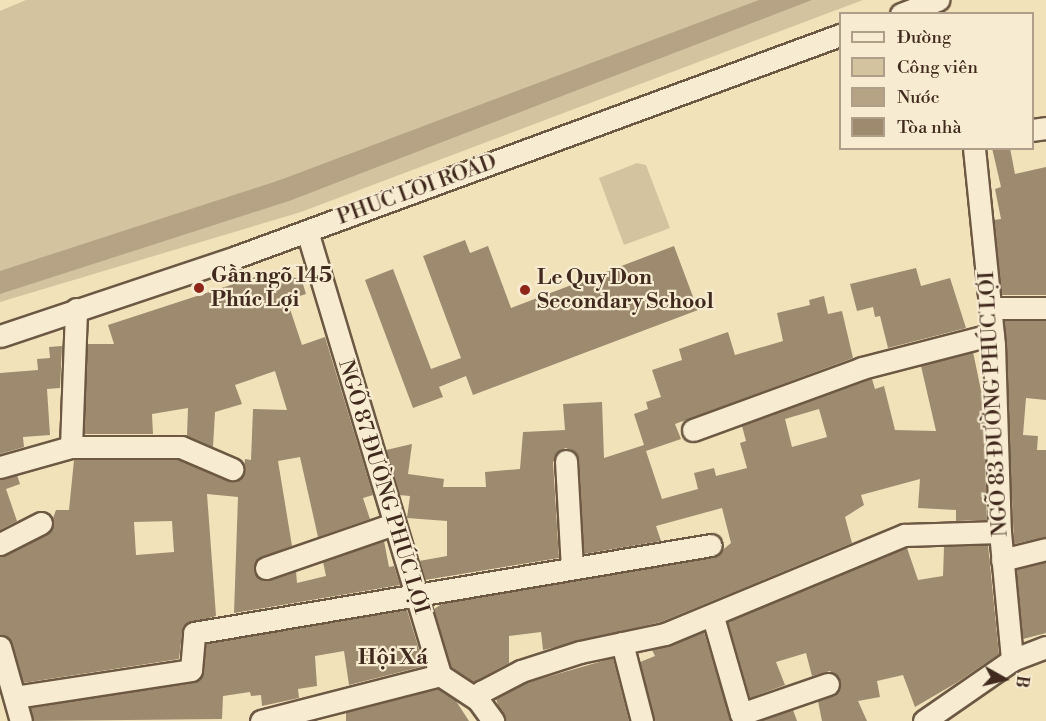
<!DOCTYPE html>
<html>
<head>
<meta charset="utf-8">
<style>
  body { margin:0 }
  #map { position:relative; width:1046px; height:721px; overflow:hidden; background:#f2e2ba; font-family:"Libre Bodoni",serif }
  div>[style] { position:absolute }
  .green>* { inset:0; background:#d4c39f }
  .water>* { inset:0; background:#b6a385 }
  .building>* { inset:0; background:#9d8a6f }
  .roads { filter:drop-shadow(2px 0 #6d5844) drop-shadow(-2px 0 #6d5844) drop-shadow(0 2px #6d5844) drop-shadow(0 -2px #6d5844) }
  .minor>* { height:21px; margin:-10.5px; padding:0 10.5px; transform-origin:10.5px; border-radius:10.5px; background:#f7ecd2 }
  .dots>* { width:16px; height:16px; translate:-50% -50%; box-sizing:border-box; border:3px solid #f7ecd2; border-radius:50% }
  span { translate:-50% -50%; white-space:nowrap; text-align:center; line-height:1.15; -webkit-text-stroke:4.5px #f7ecd2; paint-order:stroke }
  .street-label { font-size:21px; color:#412a1d }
  .poi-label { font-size:21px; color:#412a1d; font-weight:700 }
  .left { translate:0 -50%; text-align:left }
  .neighbourhood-label { font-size:22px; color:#412a1d; font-weight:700 }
  .legend { position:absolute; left:839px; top:12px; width:195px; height:138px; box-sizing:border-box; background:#f7ecd2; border:2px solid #ae9e8a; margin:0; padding:8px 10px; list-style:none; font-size:18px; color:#412a1d }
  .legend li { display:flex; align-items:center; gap:12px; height:30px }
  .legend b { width:30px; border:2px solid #ae9e8a }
  .north { position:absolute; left:974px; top:649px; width:60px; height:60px; -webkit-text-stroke:4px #f7ecd2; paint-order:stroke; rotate:98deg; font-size:16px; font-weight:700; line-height:24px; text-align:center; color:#412a1d }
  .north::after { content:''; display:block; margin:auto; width:21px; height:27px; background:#412a1d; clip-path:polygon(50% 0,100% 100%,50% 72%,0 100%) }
</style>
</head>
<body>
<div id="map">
  <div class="green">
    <i style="clip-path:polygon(26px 0,863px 0,301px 212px,0 302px,0 11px)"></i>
    <i style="clip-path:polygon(637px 163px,646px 165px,670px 228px,624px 245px,599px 178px)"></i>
  </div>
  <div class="water">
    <i style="clip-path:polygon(759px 0,812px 0,289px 201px,0 294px,0 271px,280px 180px)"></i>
  </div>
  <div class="building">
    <i style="clip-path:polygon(992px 148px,1010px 148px,1015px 174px,1046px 167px,1046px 295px,1002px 295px,994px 220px,1001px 219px,995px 189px,1001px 187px)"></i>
    <i style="clip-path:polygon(465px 240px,470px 253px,488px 246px,511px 308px,674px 246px,698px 310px,473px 395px,466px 376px,439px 387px,443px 397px,413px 408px,365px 280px,393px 269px,431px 369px,461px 358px,423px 256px)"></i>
    <i style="clip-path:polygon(916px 268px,921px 286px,950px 278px,966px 328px,888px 348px,880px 316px,875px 317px,873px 307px,857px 311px,850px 284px)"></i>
    <i style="clip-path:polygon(evenodd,277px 270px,302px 281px,306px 294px,287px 300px,302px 345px,325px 337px,373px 495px,363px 498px,370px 519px,318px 537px,300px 457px,278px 461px,292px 546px,257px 559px,254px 573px,264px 581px,296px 571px,297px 583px,326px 576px,323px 562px,384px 541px,389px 567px,394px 566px,400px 585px,234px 613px,238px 497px,207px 494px,216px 616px,183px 626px,179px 659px,23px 683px,12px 643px,0 635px,0 557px,47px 534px,56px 510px,69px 510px,74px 460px,178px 460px,234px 482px,243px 475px,245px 459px,251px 460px,253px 409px,287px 410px,275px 371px,235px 385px,242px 404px,215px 412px,213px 447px,187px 436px,188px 408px,152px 414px,153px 434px,84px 434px,87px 344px,114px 344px,108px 325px,277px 270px,172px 521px,174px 552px,136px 555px,134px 522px,172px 521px)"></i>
    <i style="clip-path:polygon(evenodd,824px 296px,828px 314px,842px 311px,853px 358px,675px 424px,681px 439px,646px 451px,662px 499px,698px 489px,694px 473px,714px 468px,716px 476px,747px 468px,740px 443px,746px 441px,742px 426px,872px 379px,875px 389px,884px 386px,895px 430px,936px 431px,921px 366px,973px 352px,983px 400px,987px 520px,956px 521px,956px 510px,918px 508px,920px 479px,861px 495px,864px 505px,845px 517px,852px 543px,661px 622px,543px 650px,541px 632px,509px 636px,509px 663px,474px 682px,451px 667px,434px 609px,442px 604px,714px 557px,731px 543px,722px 508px,656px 526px,661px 541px,584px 554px,579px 460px,572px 450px,565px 448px,553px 462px,559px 558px,425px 580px,419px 561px,447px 556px,447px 521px,407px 518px,410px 496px,399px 495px,386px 450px,412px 444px,408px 474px,444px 479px,443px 487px,486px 487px,485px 472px,520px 469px,523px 432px,565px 430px,563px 404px,602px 402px,604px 458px,644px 445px,634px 414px,648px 409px,646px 402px,661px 397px,652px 370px,682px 360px,679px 349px,728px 332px,735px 355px,783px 341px,777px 313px,810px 305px,809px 300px,824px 296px,819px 409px,827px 437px,792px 447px,785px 419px,819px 409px)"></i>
    <i style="clip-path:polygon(1004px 321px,1046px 321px,1046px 400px,1026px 398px,1023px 435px,1038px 436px,1037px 450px,1046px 450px,1046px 537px,1014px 544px)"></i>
    <i style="clip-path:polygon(62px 346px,60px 388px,47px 389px,50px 435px,23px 437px,24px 447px,0 454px,0 373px,38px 370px,37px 359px,50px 358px,49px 347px)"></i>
    <i style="clip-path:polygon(17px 475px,20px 484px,6px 489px,17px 521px,0 530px,0 479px)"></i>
    <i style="clip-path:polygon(988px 545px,999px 654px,956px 683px,915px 707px,903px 675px,877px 681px,880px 697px,858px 701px,867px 721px,822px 721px,818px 701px,837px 693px,840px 680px,830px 671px,812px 676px,806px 653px,776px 662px,785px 685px,750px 698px,728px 622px,907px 548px,918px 580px,943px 576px,944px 547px)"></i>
    <i style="clip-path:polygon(1046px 562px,1046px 633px,1023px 639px,1016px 570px)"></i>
    <i style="clip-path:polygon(407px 610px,424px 666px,349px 685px,344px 651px,315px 656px,317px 686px,298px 689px,299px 698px,262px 706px,261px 695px,251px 696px,250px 692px,223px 696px,222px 719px,33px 721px,30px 708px,198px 681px,204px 672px,206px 644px)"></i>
    <i style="clip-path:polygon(704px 632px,731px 721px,654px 721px,640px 662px,655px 656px,652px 650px)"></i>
    <i style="clip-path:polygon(613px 658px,629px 721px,506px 721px,498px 705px,496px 699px,526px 683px)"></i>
    <i style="clip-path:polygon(438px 689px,456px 701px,469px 721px,346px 721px,346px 712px)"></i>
    <i style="clip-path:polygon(793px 710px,797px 721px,760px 721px)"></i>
  </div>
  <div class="roads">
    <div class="minor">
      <i style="left:901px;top:14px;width:40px;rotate:-21deg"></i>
      <i style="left:1032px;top:130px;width:14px;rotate:-8deg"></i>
      <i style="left:974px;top:148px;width:198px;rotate:84.2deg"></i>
      <i style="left:994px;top:345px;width:187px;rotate:88.2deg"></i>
      <i style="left:1000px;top:532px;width:129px;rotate:84.6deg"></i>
      <i style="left:307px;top:231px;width:463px;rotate:73.3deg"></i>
      <i style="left:440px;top:675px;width:45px;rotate:33.3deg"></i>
      <i style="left:478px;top:700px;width:26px;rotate:54deg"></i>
      <i style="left:990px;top:308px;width:56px"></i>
      <i style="left:0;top:336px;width:249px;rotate:-18.5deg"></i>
      <i style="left:236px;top:257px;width:644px;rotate:-20.18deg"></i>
      <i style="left:693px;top:430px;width:180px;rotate:-20.1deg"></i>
      <i style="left:862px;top:368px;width:135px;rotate:-14.5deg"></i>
      <i style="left:71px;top:447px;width:138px;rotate:-87.9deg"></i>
      <i style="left:566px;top:461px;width:106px;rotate:86.8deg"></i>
      <i style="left:0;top:467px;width:74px;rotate:-15.7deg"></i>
      <i style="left:71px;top:447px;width:110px"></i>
      <i style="left:181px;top:447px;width:56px;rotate:23.3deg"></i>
      <i style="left:0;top:544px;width:46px;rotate:-27.1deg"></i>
      <i style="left:1002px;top:560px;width:45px;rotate:-14deg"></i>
      <i style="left:266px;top:568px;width:135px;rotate:-19deg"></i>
      <i style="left:713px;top:617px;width:101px;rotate:73.9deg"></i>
      <i style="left:741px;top:714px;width:92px;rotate:-19deg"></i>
      <i style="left:622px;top:643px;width:81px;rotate:75.6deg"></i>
      <i style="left:0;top:647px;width:77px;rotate:74.2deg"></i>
      <i style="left:15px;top:697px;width:178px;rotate:-8.7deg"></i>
      <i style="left:191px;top:670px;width:37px;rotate:-85deg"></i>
      <i style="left:194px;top:633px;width:524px;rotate:-9.66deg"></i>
      <i style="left:478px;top:700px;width:9px;rotate:-69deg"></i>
      <i style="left:481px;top:692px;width:45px;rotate:-27.7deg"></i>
      <i style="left:521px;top:671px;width:62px;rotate:-17.9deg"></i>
      <i style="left:580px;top:652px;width:87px;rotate:-12deg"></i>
      <i style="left:665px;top:634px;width:259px;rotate:-22.5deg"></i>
      <i style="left:904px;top:535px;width:96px;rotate:-1.8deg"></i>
      <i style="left:261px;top:721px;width:185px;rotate:-14.4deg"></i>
      <i style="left:924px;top:721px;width:107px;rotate:-34.7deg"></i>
      <i style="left:1012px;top:660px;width:36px;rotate:-21deg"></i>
    </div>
  </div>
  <div class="dots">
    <i style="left:199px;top:288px;background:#8f2418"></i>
    <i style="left:525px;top:290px;background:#8f2418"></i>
  </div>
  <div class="street-label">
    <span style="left:417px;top:190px;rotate:-20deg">PHUC LOI ROAD</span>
    <span style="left:994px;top:404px;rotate:-93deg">NGÕ 83 ĐƯỜNG PHÚC LỢI</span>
    <span style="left:383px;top:487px;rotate:73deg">NGÕ 87 ĐƯỜNG PHÚC LỢI</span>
  </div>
  <div class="poi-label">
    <span class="left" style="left:211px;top:288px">Gần ngõ 145<br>Phúc Lợi</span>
    <span class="left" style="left:537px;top:290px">Le Quy Don<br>Secondary School</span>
  </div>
  <div class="neighbourhood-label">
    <span style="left:393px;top:658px">Hội Xá</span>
  </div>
  <ul class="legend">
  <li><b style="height:8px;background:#f7ecd2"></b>Đường</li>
  <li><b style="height:16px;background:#d4c39f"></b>Công viên</li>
  <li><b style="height:16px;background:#b6a385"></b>Nước</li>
  <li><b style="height:16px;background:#9d8a6f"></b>Tòa nhà</li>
  </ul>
  <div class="north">B</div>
</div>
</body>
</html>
